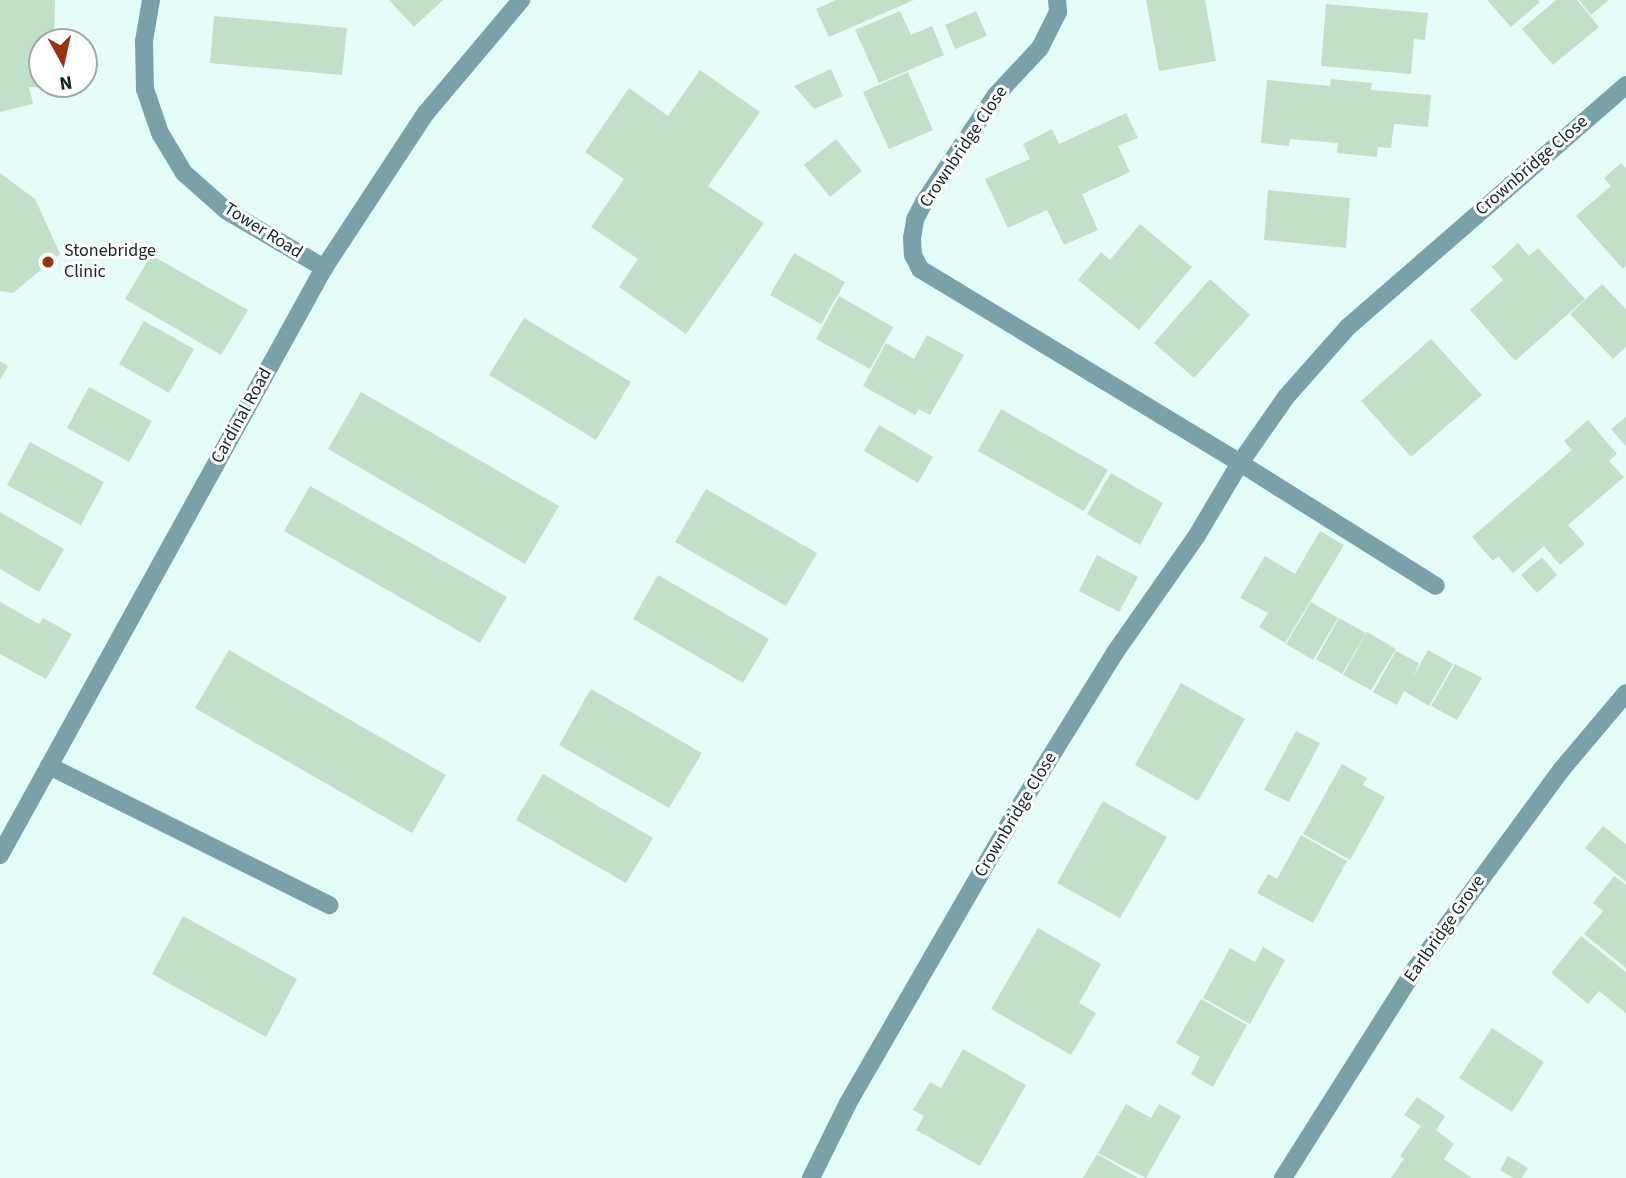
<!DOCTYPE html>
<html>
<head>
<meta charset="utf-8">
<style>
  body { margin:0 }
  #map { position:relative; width:1626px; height:1178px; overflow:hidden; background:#e4fdf8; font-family:"Source Sans 3",sans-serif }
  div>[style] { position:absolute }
  .building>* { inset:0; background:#c1e0c9 }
  .minor>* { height:18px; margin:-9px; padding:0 9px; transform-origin:9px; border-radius:9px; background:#7aa1aa }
  .dots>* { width:19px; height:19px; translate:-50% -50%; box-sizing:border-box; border:4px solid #fff; border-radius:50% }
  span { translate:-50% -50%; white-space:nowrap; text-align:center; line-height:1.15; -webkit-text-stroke:6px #fff; paint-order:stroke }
  .street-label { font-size:18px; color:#142522 }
  .poi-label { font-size:18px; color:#142522 }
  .left { translate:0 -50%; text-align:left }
  .north { position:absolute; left:28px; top:28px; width:70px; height:70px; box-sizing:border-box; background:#fff; border:2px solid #a1a8a7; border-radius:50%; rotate:172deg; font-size:19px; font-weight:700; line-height:28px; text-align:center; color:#142522 }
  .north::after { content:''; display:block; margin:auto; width:24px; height:32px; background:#993113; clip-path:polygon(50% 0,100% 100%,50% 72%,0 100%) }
</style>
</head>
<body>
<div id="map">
  <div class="building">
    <i style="clip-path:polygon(0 0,55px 0,54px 42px,42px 42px,42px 84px,73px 84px,73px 89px,29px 87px,33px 104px,0 112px)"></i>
    <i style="clip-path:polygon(389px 0,443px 0,414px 27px)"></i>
    <i style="clip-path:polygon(836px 0,914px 0,829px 37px,816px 9px)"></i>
    <i style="clip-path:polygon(1146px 0,1205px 0,1216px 61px,1159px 71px)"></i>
    <i style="clip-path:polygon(1487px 0,1538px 0,1540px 2px,1511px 27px)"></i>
    <i style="clip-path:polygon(1556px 0,1577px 0,1599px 27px,1553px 65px,1522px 29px)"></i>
    <i style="clip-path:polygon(1579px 0,1609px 0,1591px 15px)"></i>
    <i style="clip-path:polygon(1326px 4px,1428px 13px,1425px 40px,1414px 39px,1411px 74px,1321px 66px)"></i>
    <i style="clip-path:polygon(900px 11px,911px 35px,932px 26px,944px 55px,879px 83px,855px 30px)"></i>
    <i style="clip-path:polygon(976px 11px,987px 36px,955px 49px,945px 25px)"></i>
    <i style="clip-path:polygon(214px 16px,347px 28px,342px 75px,210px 63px)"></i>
    <i style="clip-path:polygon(831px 69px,843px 96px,814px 109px,794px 86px)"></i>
    <i style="clip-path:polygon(700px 70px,760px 112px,708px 186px,764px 223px,686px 334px,619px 287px,638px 259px,591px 227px,624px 179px,585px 152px,629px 88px,668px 116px)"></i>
    <i style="clip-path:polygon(908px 72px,933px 130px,889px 149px,863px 92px)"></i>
    <i style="clip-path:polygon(1331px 79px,1372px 83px,1371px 90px,1431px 95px,1428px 127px,1394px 124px,1391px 148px,1378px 147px,1377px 157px,1337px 153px,1338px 143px,1290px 139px,1289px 146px,1261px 143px,1267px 80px,1330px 86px)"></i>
    <i style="clip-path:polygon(1126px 113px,1138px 138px,1118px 146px,1130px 172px,1082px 194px,1098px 230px,1064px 245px,1047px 210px,1008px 228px,985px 179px,1030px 159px,1023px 144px,1052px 129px,1059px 144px)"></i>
    <i style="clip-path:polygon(836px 139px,862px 171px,830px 197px,804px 165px)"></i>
    <i style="clip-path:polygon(1621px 163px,1626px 168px,1626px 266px,1623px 269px,1576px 216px,1611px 186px,1604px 178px)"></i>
    <i style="clip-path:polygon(0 173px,35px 199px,60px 254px,13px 293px,0 291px)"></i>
    <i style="clip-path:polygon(1268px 190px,1350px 198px,1346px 248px,1264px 240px)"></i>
    <i style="clip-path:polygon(1140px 224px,1192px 267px,1139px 330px,1078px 280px,1101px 252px,1110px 260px)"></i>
    <i style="clip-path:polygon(1518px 243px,1529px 256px,1538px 248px,1585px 299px,1515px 361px,1470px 310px,1503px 280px,1492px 267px)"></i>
    <i style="clip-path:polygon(794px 253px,845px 282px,821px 324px,770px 295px)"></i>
    <i style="clip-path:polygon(151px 255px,248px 310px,221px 355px,125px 299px)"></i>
    <i style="clip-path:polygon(1210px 279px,1250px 315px,1194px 378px,1154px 343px)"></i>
    <i style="clip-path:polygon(1602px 284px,1626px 309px,1626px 347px,1613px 359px,1570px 314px)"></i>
    <i style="clip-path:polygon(839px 296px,893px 327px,870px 369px,816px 339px)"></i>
    <i style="clip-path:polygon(524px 318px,631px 382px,596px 440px,489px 375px)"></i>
    <i style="clip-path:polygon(144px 321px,194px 349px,169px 393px,119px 364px)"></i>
    <i style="clip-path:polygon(927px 335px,964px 355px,930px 415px,919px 409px,915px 415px,863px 386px,886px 343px,914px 359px)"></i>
    <i style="clip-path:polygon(1431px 339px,1482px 395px,1411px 457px,1361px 401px)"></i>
    <i style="clip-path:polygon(0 361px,8px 366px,0 380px)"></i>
    <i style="clip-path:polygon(89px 387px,152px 421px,129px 462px,67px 428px)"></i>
    <i style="clip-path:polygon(361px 392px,559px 506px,525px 564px,328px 449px)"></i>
    <i style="clip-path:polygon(1001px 409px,1108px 470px,1084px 511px,978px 451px)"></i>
    <i style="clip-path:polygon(1626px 417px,1626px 446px,1611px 429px)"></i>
    <i style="clip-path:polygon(1588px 420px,1617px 454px,1609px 461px,1624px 477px,1568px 525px,1585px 544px,1560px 565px,1544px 546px,1513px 573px,1498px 556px,1493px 561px,1472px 537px,1572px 450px,1564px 441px)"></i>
    <i style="clip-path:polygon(879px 425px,933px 457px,918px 483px,864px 451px)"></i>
    <i style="clip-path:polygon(30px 442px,104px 482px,81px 525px,7px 485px)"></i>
    <i style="clip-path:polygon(1111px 473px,1163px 503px,1140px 545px,1087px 514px)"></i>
    <i style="clip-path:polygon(310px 486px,507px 597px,480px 643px,284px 531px)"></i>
    <i style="clip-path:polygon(706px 489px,817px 553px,786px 606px,675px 542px)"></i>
    <i style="clip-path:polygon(0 512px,64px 549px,39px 592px,0 569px)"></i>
    <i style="clip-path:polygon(1320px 531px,1344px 545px,1285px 643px,1259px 627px,1268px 613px,1240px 598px,1265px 556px,1295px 574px)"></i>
    <i style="clip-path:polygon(1097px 555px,1138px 577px,1119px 612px,1079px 591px)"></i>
    <i style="clip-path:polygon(1542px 557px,1557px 575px,1537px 593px,1521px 575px)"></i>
    <i style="clip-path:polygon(658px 575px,769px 639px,743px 683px,633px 619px)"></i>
    <i style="clip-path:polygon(0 602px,39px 624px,43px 618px,72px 634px,46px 679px,0 654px)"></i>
    <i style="clip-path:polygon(1311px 602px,1338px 618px,1313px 660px,1286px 644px)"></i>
    <i style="clip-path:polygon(1339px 618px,1366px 633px,1342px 674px,1316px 659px)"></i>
    <i style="clip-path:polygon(1367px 632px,1396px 649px,1371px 690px,1343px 675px)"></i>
    <i style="clip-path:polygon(229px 650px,446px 775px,412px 833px,195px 708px)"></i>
    <i style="clip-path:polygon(1428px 650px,1453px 664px,1429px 706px,1404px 691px,1397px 705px,1373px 692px,1396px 651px,1419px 663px,1413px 677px)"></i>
    <i style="clip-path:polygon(1455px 664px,1482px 678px,1457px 720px,1431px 706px)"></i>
    <i style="clip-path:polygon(1181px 683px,1245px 719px,1198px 801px,1135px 765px)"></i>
    <i style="clip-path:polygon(591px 689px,702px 753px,669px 808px,559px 745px)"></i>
    <i style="clip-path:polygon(1296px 731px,1320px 743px,1289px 802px,1264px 790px)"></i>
    <i style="clip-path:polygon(1342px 764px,1367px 778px,1363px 785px,1385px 797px,1350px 860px,1303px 834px)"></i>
    <i style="clip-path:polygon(543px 774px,653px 838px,626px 883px,516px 820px)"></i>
    <i style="clip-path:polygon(1103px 801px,1167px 837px,1120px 918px,1057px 883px)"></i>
    <i style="clip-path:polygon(1603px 826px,1626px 844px,1626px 882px,1585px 848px)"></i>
    <i style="clip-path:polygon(1301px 835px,1347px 861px,1313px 923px,1257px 893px,1268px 874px,1277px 879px)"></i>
    <i style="clip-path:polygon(1614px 876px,1626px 885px,1626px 968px,1584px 934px,1603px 911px,1593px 903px)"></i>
    <i style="clip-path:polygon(183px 916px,297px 979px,266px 1037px,152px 974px)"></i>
    <i style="clip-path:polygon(1038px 928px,1101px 964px,1079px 1003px,1096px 1013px,1071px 1055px,991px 1009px)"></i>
    <i style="clip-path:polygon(1581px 936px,1626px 972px,1626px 1013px,1599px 991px,1588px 1004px,1551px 973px)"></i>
    <i style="clip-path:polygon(1263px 947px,1285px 960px,1250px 1024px,1203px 998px,1230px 948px,1255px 962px)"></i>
    <i style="clip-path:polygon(1201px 999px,1247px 1025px,1213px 1087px,1191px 1074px,1200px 1057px,1176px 1043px)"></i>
    <i style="clip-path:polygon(1492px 1028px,1544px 1062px,1512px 1112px,1459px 1078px)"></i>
    <i style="clip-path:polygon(963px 1049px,1026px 1085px,980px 1166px,916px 1130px,924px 1116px,913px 1110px,930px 1082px,941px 1088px)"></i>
    <i style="clip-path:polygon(1417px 1097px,1445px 1116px,1436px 1130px,1454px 1144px,1444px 1159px,1472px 1178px,1391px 1178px,1404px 1159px,1400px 1156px,1421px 1126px,1404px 1115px)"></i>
    <i style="clip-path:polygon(1126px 1104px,1151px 1118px,1159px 1104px,1181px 1116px,1146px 1178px,1098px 1153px)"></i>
    <i style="clip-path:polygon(1097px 1154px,1138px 1178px,1083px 1178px)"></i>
    <i style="clip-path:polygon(1508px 1156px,1528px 1168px,1522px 1178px,1513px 1178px,1500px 1170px)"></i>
  </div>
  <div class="minor">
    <i style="left:151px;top:0;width:42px;rotate:99.7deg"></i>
    <i style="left:144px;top:41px;width:48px;rotate:88.8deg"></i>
    <i style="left:145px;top:89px;width:46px;rotate:71.2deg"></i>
    <i style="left:160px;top:133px;width:47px;rotate:59deg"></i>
    <i style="left:184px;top:173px;width:57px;rotate:41.5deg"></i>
    <i style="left:227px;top:211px;width:113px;rotate:30.4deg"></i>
    <i style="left:1057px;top:0;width:12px;rotate:85deg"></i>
    <i style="left:1058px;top:12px;width:40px;rotate:116.6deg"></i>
    <i style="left:1040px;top:48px;width:64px;rotate:133.1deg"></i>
    <i style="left:996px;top:95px;width:129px;rotate:123.9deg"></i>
    <i style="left:924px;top:202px;width:20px;rotate:117deg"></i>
    <i style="left:915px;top:220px;width:18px;rotate:99deg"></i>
    <i style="left:912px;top:238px;width:17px;rotate:87deg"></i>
    <i style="left:913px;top:255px;width:16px;rotate:63deg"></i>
    <i style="left:920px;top:269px;width:374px;rotate:31.2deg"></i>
    <i style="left:1240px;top:463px;width:231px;rotate:32.1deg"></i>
    <i style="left:49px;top:766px;width:313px;rotate:26.4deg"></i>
    <i style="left:0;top:855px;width:670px;rotate:-61.1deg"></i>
    <i style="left:324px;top:268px;width:186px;rotate:-56.7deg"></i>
    <i style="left:426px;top:113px;width:148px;rotate:-49.9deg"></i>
    <i style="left:811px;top:1178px;width:84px;rotate:-63.7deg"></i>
    <i style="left:848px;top:1103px;width:324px;rotate:-60deg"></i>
    <i style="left:1010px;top:822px;width:198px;rotate:-58.2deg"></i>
    <i style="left:1114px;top:654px;width:143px;rotate:-55deg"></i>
    <i style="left:1196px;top:537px;width:86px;rotate:-59.3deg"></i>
    <i style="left:1240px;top:463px;width:80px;rotate:-55.1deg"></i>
    <i style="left:1286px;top:397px;width:94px;rotate:-48.5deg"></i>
    <i style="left:1348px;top:327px;width:369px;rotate:-41deg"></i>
    <i style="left:1283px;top:1178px;width:247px;rotate:-57.7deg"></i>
    <i style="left:1415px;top:969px;width:248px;rotate:-53.7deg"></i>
    <i style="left:1562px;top:769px;width:99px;rotate:-49.9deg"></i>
  </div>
  <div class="dots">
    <i style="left:48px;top:262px;background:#993113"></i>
  </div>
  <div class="street-label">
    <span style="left:964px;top:147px;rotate:-56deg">Crownbridge Close</span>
    <span style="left:1532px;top:166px;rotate:-41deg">Crownbridge Close</span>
    <span style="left:263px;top:231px;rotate:32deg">Tower Road</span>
    <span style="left:242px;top:416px;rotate:-61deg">Cardinal Road</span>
    <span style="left:1016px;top:815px;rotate:-59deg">Crownbridge Close</span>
    <span style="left:1445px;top:929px;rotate:-55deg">Earlbridge Grove</span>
  </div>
  <div class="poi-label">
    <span class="left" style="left:64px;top:262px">Stonebridge<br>Clinic</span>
  </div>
  <div class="north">N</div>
</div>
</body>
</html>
